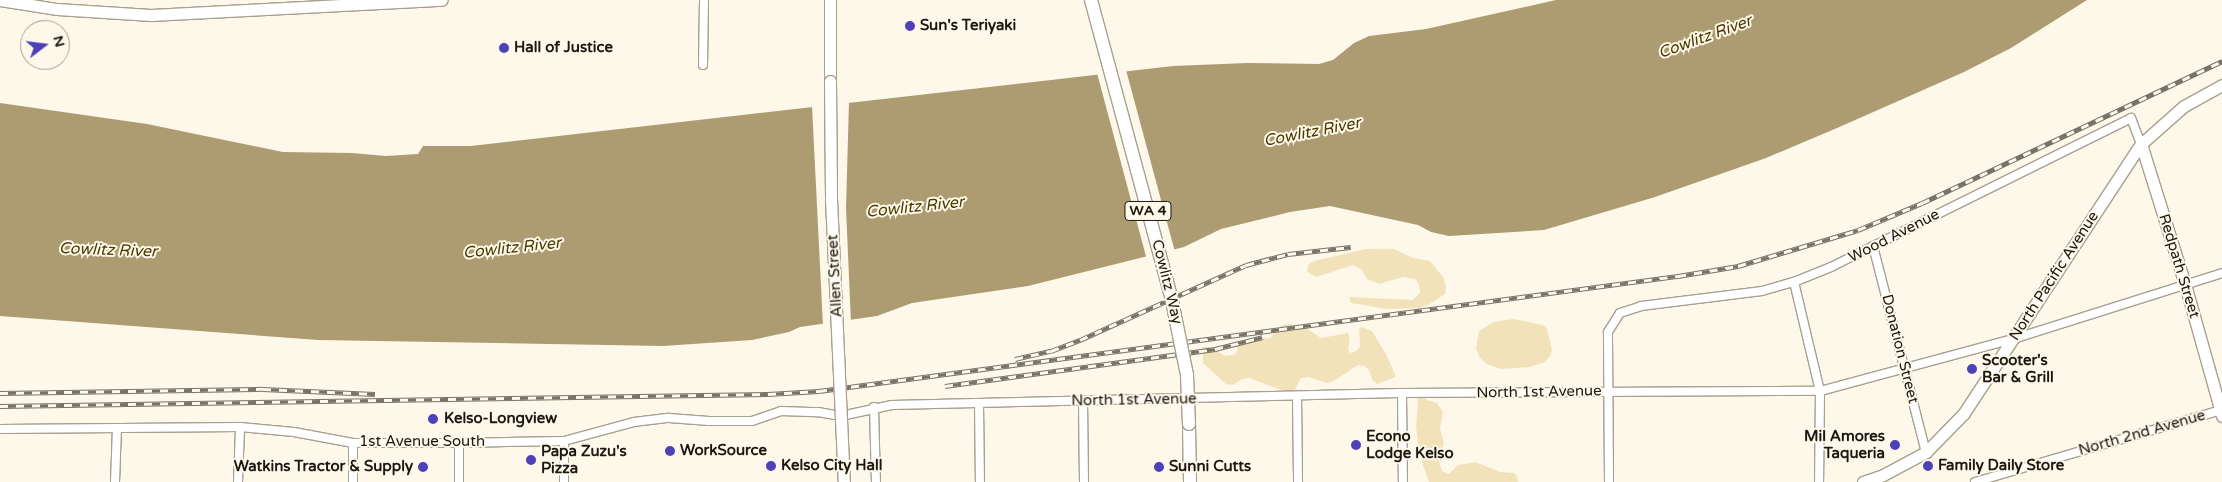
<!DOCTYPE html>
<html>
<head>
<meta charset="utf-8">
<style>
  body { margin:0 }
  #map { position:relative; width:2222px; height:482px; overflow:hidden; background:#fef8ea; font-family:"Varela Round",sans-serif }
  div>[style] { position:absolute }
  .green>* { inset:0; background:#f2e2ba }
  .water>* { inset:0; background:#ad9c72 }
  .pier>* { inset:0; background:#fef8ea }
  .roads { filter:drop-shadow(1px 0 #a7a090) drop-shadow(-1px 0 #a7a090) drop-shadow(0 1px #a7a090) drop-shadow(0 -1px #a7a090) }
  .street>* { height:8px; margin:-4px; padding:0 4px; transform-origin:4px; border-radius:4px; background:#fff }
  .secondary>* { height:11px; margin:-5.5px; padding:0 5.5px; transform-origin:5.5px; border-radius:5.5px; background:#fff }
  .primary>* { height:12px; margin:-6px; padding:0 6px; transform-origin:6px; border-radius:6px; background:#fff }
  .rail>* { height:4.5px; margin-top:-2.25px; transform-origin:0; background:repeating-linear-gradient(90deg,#fef8ea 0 8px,#77736a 0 16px); box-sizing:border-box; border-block:1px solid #77736a }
  .bridges { filter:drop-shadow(1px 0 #a7a090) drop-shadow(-1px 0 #a7a090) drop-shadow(0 1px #a7a090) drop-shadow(0 -1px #a7a090) }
  .secondary-bridge>* { height:11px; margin:-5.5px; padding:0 5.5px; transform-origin:5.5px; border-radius:5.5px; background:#fff }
  .primary-bridge>* { height:12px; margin:-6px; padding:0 6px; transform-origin:6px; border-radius:6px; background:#fff }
  .dots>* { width:14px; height:14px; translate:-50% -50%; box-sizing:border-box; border:2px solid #fef8ea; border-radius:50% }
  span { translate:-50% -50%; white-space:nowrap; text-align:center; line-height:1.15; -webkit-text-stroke:4px #fef8ea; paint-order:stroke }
  .shield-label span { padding:1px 4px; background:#fef8ea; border:1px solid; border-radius:4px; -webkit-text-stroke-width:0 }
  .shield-label { font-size:14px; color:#1b1812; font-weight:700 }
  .poi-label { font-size:15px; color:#1b1812; font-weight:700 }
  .left { translate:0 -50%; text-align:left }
  .right { translate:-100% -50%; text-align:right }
  .street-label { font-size:15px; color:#1b1812 }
  .water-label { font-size:16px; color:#4c3a01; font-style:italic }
  .north { position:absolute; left:20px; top:20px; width:50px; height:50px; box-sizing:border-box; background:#fef8ea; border:1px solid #a39e94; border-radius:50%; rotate:75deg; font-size:14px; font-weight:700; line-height:20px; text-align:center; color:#1b1812 }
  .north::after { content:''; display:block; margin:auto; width:18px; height:22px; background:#4d41b8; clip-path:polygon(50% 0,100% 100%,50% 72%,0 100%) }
</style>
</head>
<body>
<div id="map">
  <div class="green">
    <i style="clip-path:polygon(1366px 249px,1394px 249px,1413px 258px,1430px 261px,1443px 277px,1446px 287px,1445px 294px,1428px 305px,1419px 308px,1387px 309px,1351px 303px,1349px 297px,1413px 300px,1420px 293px,1419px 285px,1415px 279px,1403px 277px,1379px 284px,1367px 279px,1362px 270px,1353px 265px,1316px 277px,1307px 272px,1308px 265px,1314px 261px)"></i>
    <i style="clip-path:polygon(1513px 319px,1543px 325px,1547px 329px,1552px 349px,1551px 355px,1545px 362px,1530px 367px,1501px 369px,1487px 364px,1480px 358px,1476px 349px,1479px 331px,1494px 322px)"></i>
    <i style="clip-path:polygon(1288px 324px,1306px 328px,1321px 338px,1348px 333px,1350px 340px,1348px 350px,1350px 353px,1356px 351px,1360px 346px,1359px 329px,1362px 327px,1372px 331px,1386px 354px,1396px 377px,1377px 384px,1372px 380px,1369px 370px,1364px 366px,1358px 365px,1334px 381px,1327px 383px,1308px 377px,1301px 378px,1294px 391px,1287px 392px,1249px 378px,1242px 379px,1233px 385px,1226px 384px,1203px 363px,1203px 347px,1210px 347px,1225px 356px,1234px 355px,1237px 352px,1237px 342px,1270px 338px,1281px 326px)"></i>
    <i style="clip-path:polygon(1416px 392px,1423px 394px,1427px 400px,1437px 403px,1443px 412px,1440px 429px,1444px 443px,1439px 461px,1442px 471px,1449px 474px,1458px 465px,1475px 462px,1500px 472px,1514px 473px,1517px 476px,1518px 482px,1429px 482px,1419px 453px,1416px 426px,1418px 402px)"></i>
  </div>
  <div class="water">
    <i style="clip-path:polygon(1556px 0,2087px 0,2011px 48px,1964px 72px,1837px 128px,1766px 158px,1655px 197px,1544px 230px,1449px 236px,1431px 232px,1418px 225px,1330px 206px,1290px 212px,1221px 229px,1184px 247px,1028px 286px,912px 303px,877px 316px,800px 327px,789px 332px,752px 340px,663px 346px,318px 340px,0 316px,0 103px,147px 124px,283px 152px,352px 153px,386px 156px,418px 154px,423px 146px,471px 146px,1173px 66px,1247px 63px,1319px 64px,1333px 60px,1354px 43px,1369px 36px,1426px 29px)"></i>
  </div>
  <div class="pier">
    <i style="clip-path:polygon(1126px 70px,1175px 252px,1147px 260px,1097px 73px)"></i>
    <i style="clip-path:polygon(849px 102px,846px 208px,851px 323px,823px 326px,812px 106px)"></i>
  </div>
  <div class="roads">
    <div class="street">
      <i style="left:703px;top:65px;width:65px;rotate:-89.1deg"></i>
      <i style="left:1873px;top:246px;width:213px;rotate:75.6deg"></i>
      <i style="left:1794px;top:282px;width:112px;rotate:76.6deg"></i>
      <i style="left:1820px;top:391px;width:91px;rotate:90.6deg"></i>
      <i style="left:1402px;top:393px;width:89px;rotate:89.4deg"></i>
      <i style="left:1297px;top:396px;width:86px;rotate:89.3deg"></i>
      <i style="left:1083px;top:401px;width:81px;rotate:89.3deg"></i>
      <i style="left:979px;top:404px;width:78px;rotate:89.3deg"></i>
      <i style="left:874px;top:407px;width:75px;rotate:88.5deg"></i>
      <i style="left:0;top:429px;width:240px;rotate:-0.5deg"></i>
      <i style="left:240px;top:427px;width:54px;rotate:5.3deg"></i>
      <i style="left:294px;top:432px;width:60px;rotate:10.6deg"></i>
      <i style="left:353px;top:443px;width:106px"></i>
      <i style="left:459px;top:443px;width:105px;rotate:-1.1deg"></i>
      <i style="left:564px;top:441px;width:73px;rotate:-15.2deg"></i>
      <i style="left:634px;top:422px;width:35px;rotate:-7deg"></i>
      <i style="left:669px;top:418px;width:40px;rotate:4.3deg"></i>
      <i style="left:709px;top:421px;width:43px"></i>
      <i style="left:752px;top:421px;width:31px;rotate:-19deg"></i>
      <i style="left:781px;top:411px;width:37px;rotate:2deg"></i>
      <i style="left:818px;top:412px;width:23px;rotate:10deg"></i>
      <i style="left:841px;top:416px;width:52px;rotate:-12.2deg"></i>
      <i style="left:892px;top:405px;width:510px;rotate:-1.35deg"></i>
      <i style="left:1402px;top:393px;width:418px;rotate:-0.3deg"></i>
      <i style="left:1820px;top:391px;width:200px;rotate:-15.1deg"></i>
      <i style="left:2013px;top:339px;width:219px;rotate:-17.5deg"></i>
      <i style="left:353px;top:443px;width:39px;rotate:90deg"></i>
      <i style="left:459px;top:443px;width:39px;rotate:90deg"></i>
      <i style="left:115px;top:482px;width:54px;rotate:-87.9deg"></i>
      <i style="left:238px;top:482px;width:55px;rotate:-87.9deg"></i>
      <i style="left:564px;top:482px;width:41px;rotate:-90deg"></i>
      <i style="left:1609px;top:482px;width:150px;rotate:-90.4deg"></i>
      <i style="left:1608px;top:332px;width:22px;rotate:-58deg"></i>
      <i style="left:1620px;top:313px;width:22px;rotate:-18deg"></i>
      <i style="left:1641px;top:306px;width:122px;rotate:-7.1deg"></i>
      <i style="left:1762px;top:291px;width:33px;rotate:-16deg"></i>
      <i style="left:1794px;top:282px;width:40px;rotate:-22deg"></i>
      <i style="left:1831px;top:267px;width:335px;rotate:-26.4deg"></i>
      <i style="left:2131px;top:118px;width:28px;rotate:69deg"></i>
      <i style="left:1975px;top:482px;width:257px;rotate:-16.3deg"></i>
    </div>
    <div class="secondary">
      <i style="left:0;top:0;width:58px;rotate:9deg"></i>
      <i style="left:57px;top:9px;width:94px;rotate:3.7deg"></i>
      <i style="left:151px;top:15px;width:291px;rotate:-3deg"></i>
      <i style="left:830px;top:81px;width:81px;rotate:-90deg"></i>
      <i style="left:2141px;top:144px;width:147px;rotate:72.6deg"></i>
      <i style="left:2185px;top:284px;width:137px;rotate:74.3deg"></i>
      <i style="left:1863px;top:482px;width:21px;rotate:-19deg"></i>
      <i style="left:1883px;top:475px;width:49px;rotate:-28.1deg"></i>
      <i style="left:1926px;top:452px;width:54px;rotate:-45.7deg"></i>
      <i style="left:1964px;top:413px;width:322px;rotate:-56.7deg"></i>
      <i style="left:2141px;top:144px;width:57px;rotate:-41.5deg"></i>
      <i style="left:2184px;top:106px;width:43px;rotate:-28.9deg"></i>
    </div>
    <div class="primary">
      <i style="left:1189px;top:424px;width:58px;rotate:89deg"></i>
    </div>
  </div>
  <div class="rail">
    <i style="left:1015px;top:359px;width:37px;rotate:-13deg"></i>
    <i style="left:1051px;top:351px;width:31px;rotate:-21deg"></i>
    <i style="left:1080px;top:340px;width:182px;rotate:-24.3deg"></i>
    <i style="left:1246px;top:265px;width:43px;rotate:-14.7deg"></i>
    <i style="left:1288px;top:254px;width:63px;rotate:-6.3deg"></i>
    <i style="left:945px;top:386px;width:273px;rotate:-7.8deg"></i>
    <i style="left:1215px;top:349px;width:49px;rotate:-14deg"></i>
    <i style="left:0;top:393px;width:263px;rotate:-0.9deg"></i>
    <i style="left:263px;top:389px;width:112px;rotate:2.6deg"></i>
    <i style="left:0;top:406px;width:768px;rotate:-0.9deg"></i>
    <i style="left:768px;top:394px;width:51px;rotate:-3.4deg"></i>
    <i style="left:819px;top:391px;width:867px;rotate:-7.63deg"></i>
    <i style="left:1678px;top:276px;width:61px;rotate:-9.5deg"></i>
    <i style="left:1738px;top:266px;width:125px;rotate:-16.7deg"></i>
    <i style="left:1858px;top:230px;width:69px;rotate:-22.9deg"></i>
    <i style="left:1922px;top:203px;width:332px;rotate:-25.3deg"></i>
  </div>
  <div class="bridges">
    <div class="secondary-bridge">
      <i style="left:830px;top:81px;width:118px;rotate:89.5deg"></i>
      <i style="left:831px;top:199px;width:283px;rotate:87.4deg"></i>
    </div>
    <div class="primary-bridge">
      <i style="left:1091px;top:0;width:312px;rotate:74.9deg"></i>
      <i style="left:1172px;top:301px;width:76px;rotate:78.5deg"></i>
      <i style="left:1187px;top:375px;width:49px;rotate:87.7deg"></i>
    </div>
  </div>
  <div class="dots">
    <i style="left:910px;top:26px;background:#4d41b8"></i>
    <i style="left:504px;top:48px;background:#4d41b8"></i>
    <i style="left:1972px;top:369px;background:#4d41b8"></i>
    <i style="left:433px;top:419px;background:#4d41b8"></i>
    <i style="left:1356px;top:445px;background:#4d41b8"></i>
    <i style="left:1895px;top:445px;background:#4d41b8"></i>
    <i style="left:670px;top:451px;background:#4d41b8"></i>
    <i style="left:531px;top:460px;background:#4d41b8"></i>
    <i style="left:771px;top:466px;background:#4d41b8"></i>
    <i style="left:1928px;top:466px;background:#4d41b8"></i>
    <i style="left:423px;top:467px;background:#4d41b8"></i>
    <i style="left:1159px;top:467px;background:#4d41b8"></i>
  </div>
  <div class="shield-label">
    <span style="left:1148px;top:211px">WA 4</span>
  </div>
  <div class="poi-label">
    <span class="left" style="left:920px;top:26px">Sun's Teriyaki</span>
    <span class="left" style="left:514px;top:48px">Hall of Justice</span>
    <span class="left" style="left:1982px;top:369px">Scooter's<br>Bar &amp; Grill</span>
    <span class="left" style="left:444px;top:419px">Kelso-Longview</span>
    <span class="left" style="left:1366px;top:445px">Econo<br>Lodge Kelso</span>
    <span class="right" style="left:1885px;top:445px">Mil Amores<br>Taqueria</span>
    <span class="left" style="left:541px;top:460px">Papa Zuzu's<br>Pizza</span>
    <span class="left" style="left:680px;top:451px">WorkSource</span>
    <span class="left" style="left:781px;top:466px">Kelso City Hall</span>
    <span class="left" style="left:1938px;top:466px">Family Daily Store</span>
    <span class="right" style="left:413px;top:467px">Watkins Tractor &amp; Supply</span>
    <span class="left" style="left:1169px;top:467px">Sunni Cutts</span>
  </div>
  <div class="street-label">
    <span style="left:1894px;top:236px;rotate:-27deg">Wood Avenue</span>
    <span style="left:2179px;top:266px;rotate:73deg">Redpath Street</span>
    <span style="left:835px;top:276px;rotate:-93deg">Allen Street</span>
    <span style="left:2054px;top:276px;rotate:-57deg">North Pacific Avenue</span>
    <span style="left:1167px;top:282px;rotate:76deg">Cowlitz Way</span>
    <span style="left:1900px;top:349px;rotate:76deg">Donation Street</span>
    <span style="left:1539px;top:392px;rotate:-1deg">North 1st Avenue</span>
    <span style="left:1134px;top:400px;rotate:-1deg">North 1st Avenue</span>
    <span style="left:2142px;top:433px;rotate:-16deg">North 2nd Avenue</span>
    <span style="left:422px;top:442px">1st Avenue South</span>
  </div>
  <div class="water-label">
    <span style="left:1705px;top:37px;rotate:-20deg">Cowlitz River</span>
    <span style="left:1312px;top:132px;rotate:-11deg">Cowlitz River</span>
    <span style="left:915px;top:207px;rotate:-6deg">Cowlitz River</span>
    <span style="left:512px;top:248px;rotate:-6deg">Cowlitz River</span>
    <span style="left:108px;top:250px;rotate:2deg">Cowlitz River</span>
  </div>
  <div class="north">N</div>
</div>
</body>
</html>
